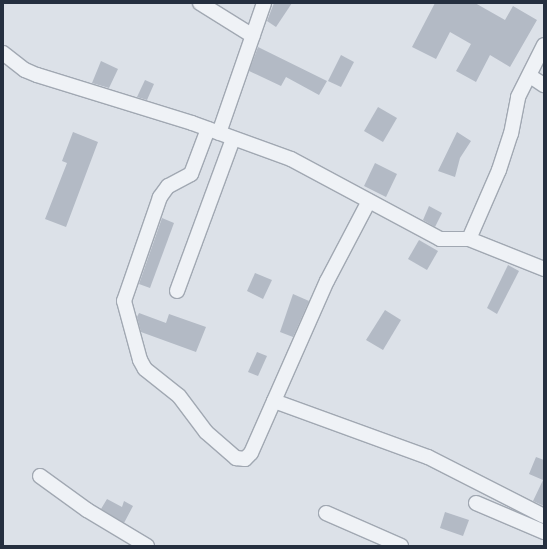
<!DOCTYPE html>
<html>
<head>
<meta charset="utf-8">
<style>
  body { margin:0 }
  #map { position:relative; width:547px; height:549px; overflow:hidden; background:#dce1e8; font-family:Helvetica,sans-serif }
  div>[style] { position:absolute }
  .building>* { inset:0; background:#b3bac5 }
  .roads { filter:drop-shadow(1px 0 #a1a8b2) drop-shadow(-1px 0 #a1a8b2) drop-shadow(0 1px #a1a8b2) drop-shadow(0 -1px #a1a8b2) }
  .street>* { height:14px; margin:-7px; padding:0 7px; transform-origin:7px; border-radius:7px; background:#eff2f6 }
  span { translate:-50% -50%; white-space:nowrap; text-align:center; line-height:1.15; -webkit-text-stroke:3.5px #ecf0f5; paint-order:stroke }
  .frame { position:absolute; inset:0; border:4px solid #252f3f; pointer-events:none }
</style>
</head>
<body>
<div id="map">
  <div class="building">
    <i style="clip-path:polygon(274px 3px,292px 3px,276px 27px,267px 21px)"></i>
    <i style="clip-path:polygon(435px 3px,475px 3px,505px 20px,513px 6px,537px 20px,510px 67px,490px 55px,476px 82px,456px 71px,471px 44px,450px 32px,436px 59px,412px 47px)"></i>
    <i style="clip-path:polygon(258px 47px,327px 81px,319px 95px,286px 77px,281px 86px,249px 71px)"></i>
    <i style="clip-path:polygon(341px 55px,354px 62px,341px 87px,328px 81px)"></i>
    <i style="clip-path:polygon(101px 61px,118px 69px,109px 88px,92px 83px)"></i>
    <i style="clip-path:polygon(145px 80px,154px 84px,147px 100px,137px 97px)"></i>
    <i style="clip-path:polygon(378px 107px,397px 118px,383px 142px,364px 131px)"></i>
    <i style="clip-path:polygon(73px 132px,98px 142px,66px 227px,45px 219px,67px 163px,62px 161px)"></i>
    <i style="clip-path:polygon(457px 132px,471px 141px,460px 158px,455px 177px,438px 171px)"></i>
    <i style="clip-path:polygon(375px 163px,397px 174px,386px 197px,364px 186px)"></i>
    <i style="clip-path:polygon(429px 206px,442px 213px,435px 227px,423px 220px)"></i>
    <i style="clip-path:polygon(162px 218px,174px 223px,150px 288px,139px 284px)"></i>
    <i style="clip-path:polygon(419px 240px,438px 251px,427px 270px,408px 259px)"></i>
    <i style="clip-path:polygon(508px 265px,519px 271px,497px 314px,487px 308px)"></i>
    <i style="clip-path:polygon(255px 273px,272px 280px,263px 299px,247px 291px)"></i>
    <i style="clip-path:polygon(293px 294px,309px 301px,293px 337px,280px 332px)"></i>
    <i style="clip-path:polygon(385px 310px,401px 320px,383px 350px,366px 340px)"></i>
    <i style="clip-path:polygon(139px 313px,166px 323px,169px 314px,206px 327px,196px 352px,141px 332px,137px 317px)"></i>
    <i style="clip-path:polygon(257px 352px,267px 356px,258px 376px,248px 372px)"></i>
    <i style="clip-path:polygon(536px 457px,544px 460px,544px 506px,533px 501px,543px 480px,529px 474px)"></i>
    <i style="clip-path:polygon(107px 499px,122px 507px,124px 501px,133px 506px,124px 523px,101px 509px)"></i>
    <i style="clip-path:polygon(445px 512px,469px 520px,463px 536px,440px 528px)"></i>
  </div>
  <div class="roads">
    <div class="street">
      <i style="left:200px;top:3px;width:62px;rotate:31.9deg"></i>
      <i style="left:3px;top:53px;width:28px;rotate:38deg"></i>
      <i style="left:25px;top:70px;width:13px;rotate:23deg"></i>
      <i style="left:37px;top:75px;width:162px;rotate:17.2deg"></i>
      <i style="left:192px;top:123px;width:105px;rotate:20deg"></i>
      <i style="left:291px;top:159px;width:169px;rotate:28.2deg"></i>
      <i style="left:440px;top:239px;width:29px"></i>
      <i style="left:469px;top:239px;width:81px;rotate:21.8deg"></i>
      <i style="left:530px;top:76px;width:17px;rotate:33deg"></i>
      <i style="left:208px;top:129px;width:48px;rotate:110.7deg"></i>
      <i style="left:191px;top:174px;width:26px;rotate:152deg"></i>
      <i style="left:168px;top:186px;width:14px;rotate:126deg"></i>
      <i style="left:160px;top:197px;width:110px;rotate:109.1deg"></i>
      <i style="left:124px;top:301px;width:61px;rotate:74.8deg"></i>
      <i style="left:140px;top:360px;width:10px;rotate:61deg"></i>
      <i style="left:145px;top:369px;width:43px;rotate:38.5deg"></i>
      <i style="left:179px;top:396px;width:45px;rotate:53.1deg"></i>
      <i style="left:206px;top:432px;width:40px;rotate:41deg"></i>
      <i style="left:236px;top:458px;width:9px;rotate:6deg"></i>
      <i style="left:245px;top:459px;width:8px;rotate:-45deg"></i>
      <i style="left:251px;top:453px;width:188px;rotate:-66.2deg"></i>
      <i style="left:327px;top:281px;width:90px;rotate:-62.3deg"></i>
      <i style="left:219px;top:133px;width:138px;rotate:-70.9deg"></i>
      <i style="left:469px;top:239px;width:75px;rotate:-66.5deg"></i>
      <i style="left:499px;top:170px;width:38px;rotate:-72deg"></i>
      <i style="left:511px;top:134px;width:38px;rotate:-79deg"></i>
      <i style="left:518px;top:97px;width:58px;rotate:-63.4deg"></i>
      <i style="left:177px;top:291px;width:162px;rotate:-69.8deg"></i>
      <i style="left:274px;top:401px;width:164px;rotate:20deg"></i>
      <i style="left:428px;top:457px;width:130px;rotate:27deg"></i>
      <i style="left:40px;top:476px;width:58px;rotate:35.9deg"></i>
      <i style="left:87px;top:510px;width:70px;rotate:31deg"></i>
      <i style="left:476px;top:503px;width:74px;rotate:23.1deg"></i>
      <i style="left:326px;top:513px;width:82px;rotate:23.7deg"></i>
    </div>
  </div>
  <div class="frame"></div>
</div>
</body>
</html>
